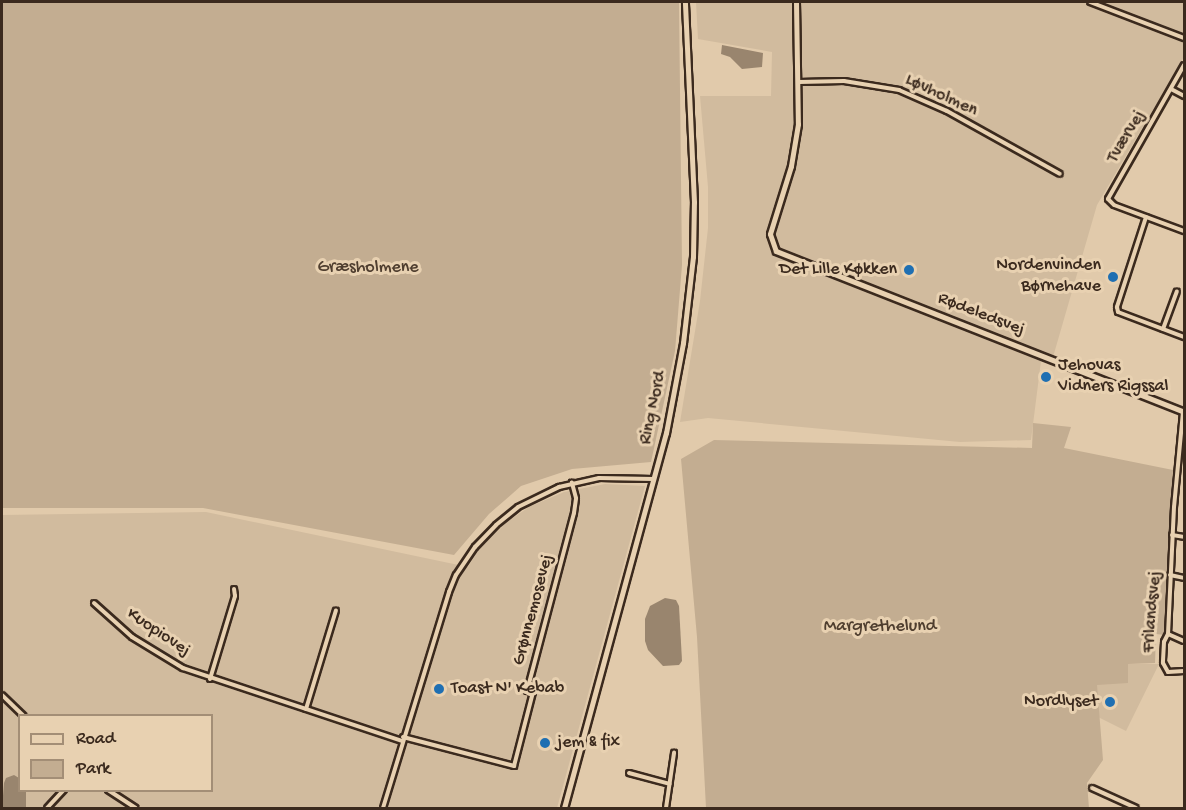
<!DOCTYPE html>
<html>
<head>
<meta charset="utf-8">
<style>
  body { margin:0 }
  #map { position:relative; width:1186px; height:810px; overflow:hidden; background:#e1caab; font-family:"Gochi Hand",sans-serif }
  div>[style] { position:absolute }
  .built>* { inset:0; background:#d1bb9e }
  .green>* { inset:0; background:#c3ad91 }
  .water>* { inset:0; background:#99856e }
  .roads { filter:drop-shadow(2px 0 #3b2a1e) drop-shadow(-2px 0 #3b2a1e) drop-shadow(0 2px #3b2a1e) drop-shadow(0 -2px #3b2a1e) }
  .street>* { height:4px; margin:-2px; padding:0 2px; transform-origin:2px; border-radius:2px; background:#e8d1b1 }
  .secondary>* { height:5px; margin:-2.5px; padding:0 2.5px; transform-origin:2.5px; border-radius:2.5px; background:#e8d1b1 }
  .dots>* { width:16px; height:16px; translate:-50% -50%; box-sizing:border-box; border:3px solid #e8d1b1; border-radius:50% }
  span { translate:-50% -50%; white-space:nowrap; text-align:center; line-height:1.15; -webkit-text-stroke:6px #e8d1b1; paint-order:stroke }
  .street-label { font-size:18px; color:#3b2a1e }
  .poi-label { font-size:18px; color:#3b2a1e }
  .right { translate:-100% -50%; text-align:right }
  .left { translate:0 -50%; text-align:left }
  .park-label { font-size:18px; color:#4f3e2f }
  .frame { position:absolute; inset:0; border:3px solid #3b2a1e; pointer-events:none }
  .legend { position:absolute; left:18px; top:714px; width:195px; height:78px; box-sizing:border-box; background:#e8d1b1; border:2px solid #a38e76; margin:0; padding:8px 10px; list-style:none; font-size:18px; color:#3b2a1e }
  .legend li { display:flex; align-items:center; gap:12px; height:30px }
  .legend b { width:30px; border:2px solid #a38e76 }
</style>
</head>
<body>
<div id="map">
  <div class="built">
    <i style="clip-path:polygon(696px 2px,1184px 2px,1184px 57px,1097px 205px,1051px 364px,1041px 361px,1031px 440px,960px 442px,708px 418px,680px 422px,700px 301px,708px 228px,708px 187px,700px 96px,771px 96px,772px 52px,698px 39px)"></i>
    <i style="clip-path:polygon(evenodd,605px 484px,645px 486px,557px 808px,2px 808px,2px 515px,206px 512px,468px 567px,480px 548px,507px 522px,529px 507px,564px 492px,605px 484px,20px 716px,212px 716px,212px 790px,20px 790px,20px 716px)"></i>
    <i style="clip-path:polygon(1128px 664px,1159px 664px,1126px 731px,1078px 707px,1077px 685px,1128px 682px)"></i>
  </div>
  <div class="green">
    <i style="clip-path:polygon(2px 2px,679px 2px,682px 265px,675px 351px,651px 462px,572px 469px,521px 486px,489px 514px,454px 555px,203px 508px,2px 508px)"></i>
    <i style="clip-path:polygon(1033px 423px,1071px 427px,1064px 448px,1173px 470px,1165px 635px,1156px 634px,1155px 663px,1128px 664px,1128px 683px,1097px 685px,1103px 760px,1087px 783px,1089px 808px,706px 808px,697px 637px,681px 459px,714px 440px,1032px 448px)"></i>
  </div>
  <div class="water">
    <i style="clip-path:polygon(722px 45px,763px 53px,762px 67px,742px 69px,730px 57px,721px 54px)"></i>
    <i style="clip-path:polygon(665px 598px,676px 600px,679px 606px,682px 661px,679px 665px,663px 666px,648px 650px,645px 641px,645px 619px,650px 606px)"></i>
    <i style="clip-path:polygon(14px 775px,19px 778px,20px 790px,26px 791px,26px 808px,2px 808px,4px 783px,6px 778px)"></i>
  </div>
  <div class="roads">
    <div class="street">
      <i style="left:1090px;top:2px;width:101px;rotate:21deg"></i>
      <i style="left:1184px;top:65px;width:154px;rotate:119.6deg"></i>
      <i style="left:1108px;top:199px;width:8px;rotate:45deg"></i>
      <i style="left:1114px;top:205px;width:75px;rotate:20.4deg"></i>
      <i style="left:799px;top:82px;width:45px;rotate:-1.3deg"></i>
      <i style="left:844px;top:81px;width:56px;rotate:9.3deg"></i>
      <i style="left:899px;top:90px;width:52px;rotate:23.6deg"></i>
      <i style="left:947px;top:111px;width:129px;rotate:29.1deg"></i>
      <i style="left:1171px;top:89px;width:15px;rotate:28deg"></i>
      <i style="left:1146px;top:217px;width:95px;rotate:107.9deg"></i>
      <i style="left:1117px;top:307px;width:5px;rotate:79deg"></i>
      <i style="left:1118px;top:312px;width:71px;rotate:20.7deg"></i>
      <i style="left:1163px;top:329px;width:40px;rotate:-69.8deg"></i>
      <i style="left:1183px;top:412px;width:95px;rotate:95.4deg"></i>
      <i style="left:1174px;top:507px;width:127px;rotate:92.7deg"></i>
      <i style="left:1168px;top:634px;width:9px;rotate:117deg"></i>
      <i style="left:1164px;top:642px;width:21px;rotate:93deg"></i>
      <i style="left:1163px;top:663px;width:10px;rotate:61deg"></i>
      <i style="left:1168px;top:672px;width:16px;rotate:-4deg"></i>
      <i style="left:1172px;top:535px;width:12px;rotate:9deg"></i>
      <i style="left:1170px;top:575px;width:14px;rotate:12deg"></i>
      <i style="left:94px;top:603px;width:51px;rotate:41.8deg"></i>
      <i style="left:132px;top:637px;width:60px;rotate:31.3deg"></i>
      <i style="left:183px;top:668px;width:231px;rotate:18.4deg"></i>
      <i style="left:1168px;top:634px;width:17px;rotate:24deg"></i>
      <i style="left:210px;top:679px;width:87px;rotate:-73.2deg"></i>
      <i style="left:235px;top:596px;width:7px;rotate:-98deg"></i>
      <i style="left:2px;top:695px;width:30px;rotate:44deg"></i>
      <i style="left:306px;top:709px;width:103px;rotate:-73.1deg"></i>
      <i style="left:403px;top:737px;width:115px;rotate:14.6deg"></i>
      <i style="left:514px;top:766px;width:76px;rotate:-75.6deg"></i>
      <i style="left:533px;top:692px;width:6px;rotate:-171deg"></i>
      <i style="left:527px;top:691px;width:184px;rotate:-75.2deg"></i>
      <i style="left:574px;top:513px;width:15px;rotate:-82deg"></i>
      <i style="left:576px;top:498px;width:16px;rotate:-105deg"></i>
      <i style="left:629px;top:773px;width:42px;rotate:15deg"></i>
      <i style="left:1092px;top:788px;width:48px;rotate:24.4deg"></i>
      <i style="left:108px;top:790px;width:33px;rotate:33deg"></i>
      <i style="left:47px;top:808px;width:25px;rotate:-47deg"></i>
      <i style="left:383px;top:808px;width:226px;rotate:-73deg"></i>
      <i style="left:449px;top:592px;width:18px;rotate:-68deg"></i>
      <i style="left:456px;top:575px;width:34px;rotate:-56deg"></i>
      <i style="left:475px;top:547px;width:30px;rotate:-46deg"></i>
      <i style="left:496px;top:525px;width:28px;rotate:-39deg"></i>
      <i style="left:518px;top:507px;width:46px;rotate:-26deg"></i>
      <i style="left:559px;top:487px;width:41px;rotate:-12.7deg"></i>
      <i style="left:599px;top:478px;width:54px;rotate:1.1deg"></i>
      <i style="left:666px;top:808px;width:56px;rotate:-81.7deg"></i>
    </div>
    <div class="secondary">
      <i style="left:796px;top:2px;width:122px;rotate:89.1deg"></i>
      <i style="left:798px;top:124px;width:43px;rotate:99.5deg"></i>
      <i style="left:791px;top:166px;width:71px;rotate:107.2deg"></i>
      <i style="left:770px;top:234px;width:18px;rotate:71deg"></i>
      <i style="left:776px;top:251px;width:439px;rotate:21.5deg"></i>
      <i style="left:564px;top:808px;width:389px;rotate:-74.8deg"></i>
      <i style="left:666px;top:433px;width:92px;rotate:-79.3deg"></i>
      <i style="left:683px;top:343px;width:87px;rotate:-83.4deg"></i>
      <i style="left:693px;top:257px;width:55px;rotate:-89deg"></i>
      <i style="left:694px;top:202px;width:200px;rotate:-92.6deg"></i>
    </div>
  </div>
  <div class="dots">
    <i style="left:909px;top:270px;background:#1f6fb2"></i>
    <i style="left:1113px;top:277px;background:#1f6fb2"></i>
    <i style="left:1046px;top:377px;background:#1f6fb2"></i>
    <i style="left:439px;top:689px;background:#1f6fb2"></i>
    <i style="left:1110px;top:702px;background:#1f6fb2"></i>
    <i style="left:545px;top:743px;background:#1f6fb2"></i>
  </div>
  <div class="street-label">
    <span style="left:941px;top:96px;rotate:25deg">Løvholmen</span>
    <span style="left:1127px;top:137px;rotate:-59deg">Tværvej</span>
    <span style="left:981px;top:315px;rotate:21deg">Rødeledsvej</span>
    <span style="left:654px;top:408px;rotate:-78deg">Ring Nord</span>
    <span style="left:534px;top:610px;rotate:-75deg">Grønnemosevej</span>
    <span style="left:1153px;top:612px;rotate:-85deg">Frilandsvej</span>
    <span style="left:158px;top:633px;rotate:34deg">Kuopiovej</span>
  </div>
  <div class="poi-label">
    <span class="right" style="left:1101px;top:277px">Nordenvinden<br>Børnehave</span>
    <span class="right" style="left:897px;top:270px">Det Lille Køkken</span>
    <span class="left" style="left:1058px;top:377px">Jehovas<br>Vidners Rigssal</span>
    <span class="left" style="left:451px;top:689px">Toast N' Kebab</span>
    <span class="right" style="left:1098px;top:702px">Nordlyset</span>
    <span class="left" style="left:557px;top:743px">jem &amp; fix</span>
  </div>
  <div class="park-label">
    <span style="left:368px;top:268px">Græsholmene</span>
    <span style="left:880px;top:627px">Margrethelund</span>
  </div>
  <div class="frame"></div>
  <ul class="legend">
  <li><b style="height:8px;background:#e8d1b1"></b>Road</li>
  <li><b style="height:16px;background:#c3ad91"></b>Park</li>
  </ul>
</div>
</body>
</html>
